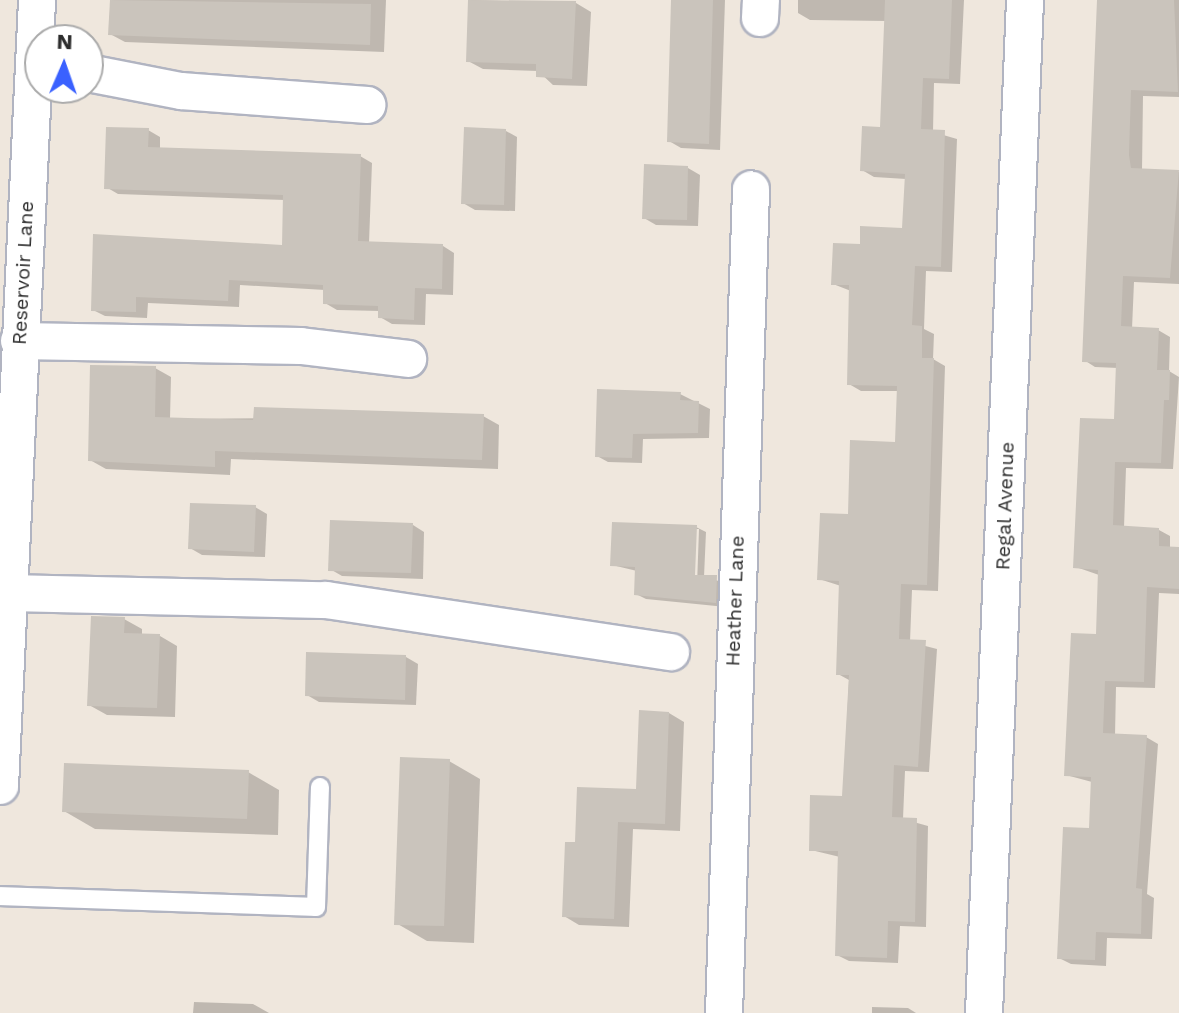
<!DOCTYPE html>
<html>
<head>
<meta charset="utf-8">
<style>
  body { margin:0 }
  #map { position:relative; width:1179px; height:1013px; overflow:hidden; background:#efe7dd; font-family:"Work Sans",sans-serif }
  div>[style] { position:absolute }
  .shadow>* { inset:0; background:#0003 }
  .building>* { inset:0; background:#cac4bc }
  .roads { filter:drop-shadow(2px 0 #b1b4c1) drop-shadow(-2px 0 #b1b4c1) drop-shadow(0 2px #b1b4c1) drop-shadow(0 -2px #b1b4c1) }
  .service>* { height:18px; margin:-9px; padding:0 9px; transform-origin:9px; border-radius:9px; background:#fff }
  .minor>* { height:36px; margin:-18px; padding:0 18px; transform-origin:18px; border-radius:18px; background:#fff }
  span { translate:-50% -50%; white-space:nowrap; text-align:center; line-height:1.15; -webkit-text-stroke:7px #fff; paint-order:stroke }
  .street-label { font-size:20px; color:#2c2c2c }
  .north { position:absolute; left:24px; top:24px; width:80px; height:80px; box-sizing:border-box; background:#fff; border:2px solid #ababab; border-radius:50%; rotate:2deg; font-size:22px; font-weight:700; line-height:32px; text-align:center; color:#2c2c2c }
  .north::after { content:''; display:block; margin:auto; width:28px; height:36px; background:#3a61ff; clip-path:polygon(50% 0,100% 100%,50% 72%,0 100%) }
</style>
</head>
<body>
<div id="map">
  <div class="shadow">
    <i style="clip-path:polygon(112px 0,386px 0,384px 52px,125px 42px,110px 34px)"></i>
    <i style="clip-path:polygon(470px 0,576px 3px,591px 12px,587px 86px,553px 85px,538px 71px,483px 69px,468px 61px)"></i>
    <i style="clip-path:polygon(673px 0,725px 0,720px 150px,681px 148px,669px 141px)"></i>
    <i style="clip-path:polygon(798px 0,964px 0,960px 84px,934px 83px,933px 132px,957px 139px,952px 272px,926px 271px,924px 329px,934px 334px,933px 359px,945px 366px,938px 591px,912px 590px,910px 642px,937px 649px,929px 772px,905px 771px,903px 819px,928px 826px,926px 927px,900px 926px,898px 963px,849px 961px,837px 955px,840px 857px,811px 850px,843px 798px,849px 680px,838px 674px,841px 586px,819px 579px,850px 516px,897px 444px,899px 391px,861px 391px,849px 384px,851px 291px,833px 284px,862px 246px,904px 230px,906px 179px,874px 177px,862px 170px,882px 129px,886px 21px,810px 20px,798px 13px)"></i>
    <i style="clip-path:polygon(1099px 0,1179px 0,1179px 97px,1143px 96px,1142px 171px,1179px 172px,1179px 284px,1134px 282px,1132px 329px,1158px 330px,1170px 337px,1169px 371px,1179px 377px,1173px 469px,1126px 468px,1124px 528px,1159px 530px,1170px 536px,1170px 549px,1179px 549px,1179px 594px,1159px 593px,1155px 688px,1116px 687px,1115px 736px,1146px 737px,1158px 744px,1147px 894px,1154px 898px,1152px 939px,1107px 938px,1106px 966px,1071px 964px,1059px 958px,1091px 830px,1092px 782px,1066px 775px,1098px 636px,1099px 575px,1076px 567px,1116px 421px,1118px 368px,1095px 367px,1084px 360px)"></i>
    <i style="clip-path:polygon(148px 130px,160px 137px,160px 149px,360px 156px,372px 163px,369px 243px,443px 246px,454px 253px,453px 295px,426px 294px,425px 325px,392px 324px,380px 317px,380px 311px,337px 310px,325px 303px,325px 290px,240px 285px,239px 307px,148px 303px,147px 318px,105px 316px,93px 310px,284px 247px,285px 200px,118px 194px,106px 187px)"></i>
    <i style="clip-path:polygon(506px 131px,517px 137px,515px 211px,475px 210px,463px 203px)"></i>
    <i style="clip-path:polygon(688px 168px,700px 175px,698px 226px,656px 225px,644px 218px)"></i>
    <i style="clip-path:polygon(155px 368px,171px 377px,170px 419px,483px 416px,499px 425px,498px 469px,231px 459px,230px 475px,106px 469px,90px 460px)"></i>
    <i style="clip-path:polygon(680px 394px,710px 409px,709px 438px,643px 439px,642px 463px,608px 462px,597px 456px)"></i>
    <i style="clip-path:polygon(255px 507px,267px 514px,265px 557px,202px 555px,190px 548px)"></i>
    <i style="clip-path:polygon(413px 525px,424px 532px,423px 579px,342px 576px,330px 569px)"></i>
    <i style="clip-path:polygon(evenodd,696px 527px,706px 532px,704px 577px,726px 583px,726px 607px,646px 599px,636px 594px,637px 571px,612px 565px,696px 527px,694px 529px,699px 529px,697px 585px,693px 585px,694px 529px)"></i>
    <i style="clip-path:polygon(124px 619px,142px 629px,142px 635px,160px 636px,177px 646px,175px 717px,107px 715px,89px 705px)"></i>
    <i style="clip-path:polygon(406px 657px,418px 664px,416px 705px,319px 702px,307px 695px)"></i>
    <i style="clip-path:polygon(669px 713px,684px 722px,680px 831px,633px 829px,629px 927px,579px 925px,564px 916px,577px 844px,638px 791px)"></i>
    <i style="clip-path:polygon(449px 761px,480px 779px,474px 943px,427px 941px,396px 923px)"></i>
    <i style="clip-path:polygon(248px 772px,279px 790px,278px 835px,95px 829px,64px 811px)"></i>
    <i style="clip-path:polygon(194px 1002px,253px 1004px,269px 1013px,193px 1013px)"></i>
    <i style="clip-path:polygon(872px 1007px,908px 1008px,916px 1013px,872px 1013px)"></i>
  </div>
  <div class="building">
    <i style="clip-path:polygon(110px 0,371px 4px,370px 45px,108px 35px)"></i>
    <i style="clip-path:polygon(468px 0,576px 1px,572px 79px,536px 77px,536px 64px,466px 62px)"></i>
    <i style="clip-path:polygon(671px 0,713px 0,709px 144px,667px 142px)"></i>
    <i style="clip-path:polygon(885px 0,952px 0,949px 79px,923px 78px,921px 129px,945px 130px,941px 267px,915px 266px,912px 325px,922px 326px,922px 358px,934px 358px,927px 585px,901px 584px,899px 639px,926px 640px,918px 767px,894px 765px,892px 817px,917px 818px,915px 922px,888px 921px,887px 958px,835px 956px,838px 851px,809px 851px,810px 795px,842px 796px,849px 675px,836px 675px,839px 581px,817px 580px,820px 513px,848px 514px,850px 440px,895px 442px,897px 386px,847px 385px,849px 285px,831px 285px,833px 243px,860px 244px,860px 226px,902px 228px,905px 174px,860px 171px,862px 126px,880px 127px)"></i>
    <i style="clip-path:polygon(1097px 0,1174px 0,1178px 92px,1131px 90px,1129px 155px,1131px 168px,1179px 170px,1170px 278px,1123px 276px,1121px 326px,1159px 328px,1157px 370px,1170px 370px,1169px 400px,1164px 400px,1161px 463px,1115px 462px,1113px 525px,1159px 528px,1159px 546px,1179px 547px,1179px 589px,1147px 587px,1144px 682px,1105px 681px,1103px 733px,1147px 735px,1136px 888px,1142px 889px,1141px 934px,1096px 932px,1095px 960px,1057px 959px,1063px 827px,1089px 828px,1091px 777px,1064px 776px,1071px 633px,1096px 634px,1098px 570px,1073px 568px,1080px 418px,1114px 419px,1116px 363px,1082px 362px)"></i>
    <i style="clip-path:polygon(106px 127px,149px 128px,148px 147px,361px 154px,358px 241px,443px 244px,442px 289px,415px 288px,414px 320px,378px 318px,378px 306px,323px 304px,323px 285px,229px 280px,228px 301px,136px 297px,136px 312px,91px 311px,93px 234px,282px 245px,283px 195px,104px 189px)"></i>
    <i style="clip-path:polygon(464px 127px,506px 129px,504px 205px,461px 204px)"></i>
    <i style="clip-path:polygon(644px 164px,688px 166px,687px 220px,642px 219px)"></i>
    <i style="clip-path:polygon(90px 365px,156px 366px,155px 417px,253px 420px,254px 407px,484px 414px,482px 460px,215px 451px,215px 467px,88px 461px)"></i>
    <i style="clip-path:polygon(597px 389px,681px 392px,680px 400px,699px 401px,698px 433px,633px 434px,632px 458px,595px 457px)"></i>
    <i style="clip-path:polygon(190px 503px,256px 505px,254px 552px,188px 549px)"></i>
    <i style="clip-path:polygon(330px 520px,413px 523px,411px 573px,328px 571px)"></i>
    <i style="clip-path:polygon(612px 522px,697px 525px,695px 575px,717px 575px,716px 603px,634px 595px,635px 567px,610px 566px)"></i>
    <i style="clip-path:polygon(91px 616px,125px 617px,124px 633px,160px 634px,157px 708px,87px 706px)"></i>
    <i style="clip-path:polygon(306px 652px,406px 655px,405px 700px,305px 696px)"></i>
    <i style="clip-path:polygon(639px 710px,669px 712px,665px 824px,618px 822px,614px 919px,562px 917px,565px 842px,575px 842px,577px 787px,636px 789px)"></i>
    <i style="clip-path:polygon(400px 757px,450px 759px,444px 926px,394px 925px)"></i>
    <i style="clip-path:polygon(64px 763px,249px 770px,247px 819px,62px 812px)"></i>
  </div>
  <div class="roads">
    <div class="service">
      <i style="left:0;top:896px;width:316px;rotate:2deg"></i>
      <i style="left:316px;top:907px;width:120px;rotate:-88.1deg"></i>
    </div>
    <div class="minor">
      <i style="left:760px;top:18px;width:18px;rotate:-87deg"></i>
      <i style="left:88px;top:73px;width:95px;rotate:11deg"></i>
      <i style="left:181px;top:91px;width:187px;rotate:4.3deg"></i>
      <i style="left:19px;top:341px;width:282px;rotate:1deg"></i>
      <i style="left:301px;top:346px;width:108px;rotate:6.9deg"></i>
      <i style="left:8px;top:593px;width:318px;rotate:1.3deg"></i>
      <i style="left:326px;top:600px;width:349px;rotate:8.6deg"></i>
      <i style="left:0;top:786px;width:787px;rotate:-87.3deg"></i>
      <i style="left:724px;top:1013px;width:824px;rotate:-88.12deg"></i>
      <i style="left:984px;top:1013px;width:1014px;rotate:-87.68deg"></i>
    </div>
  </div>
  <div class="street-label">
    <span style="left:23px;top:273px;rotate:-87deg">Reservoir Lane</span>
    <span style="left:1005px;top:506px;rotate:-88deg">Regal Avenue</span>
    <span style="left:735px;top:601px;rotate:-88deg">Heather Lane</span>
  </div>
  <div class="north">N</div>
</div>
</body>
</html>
